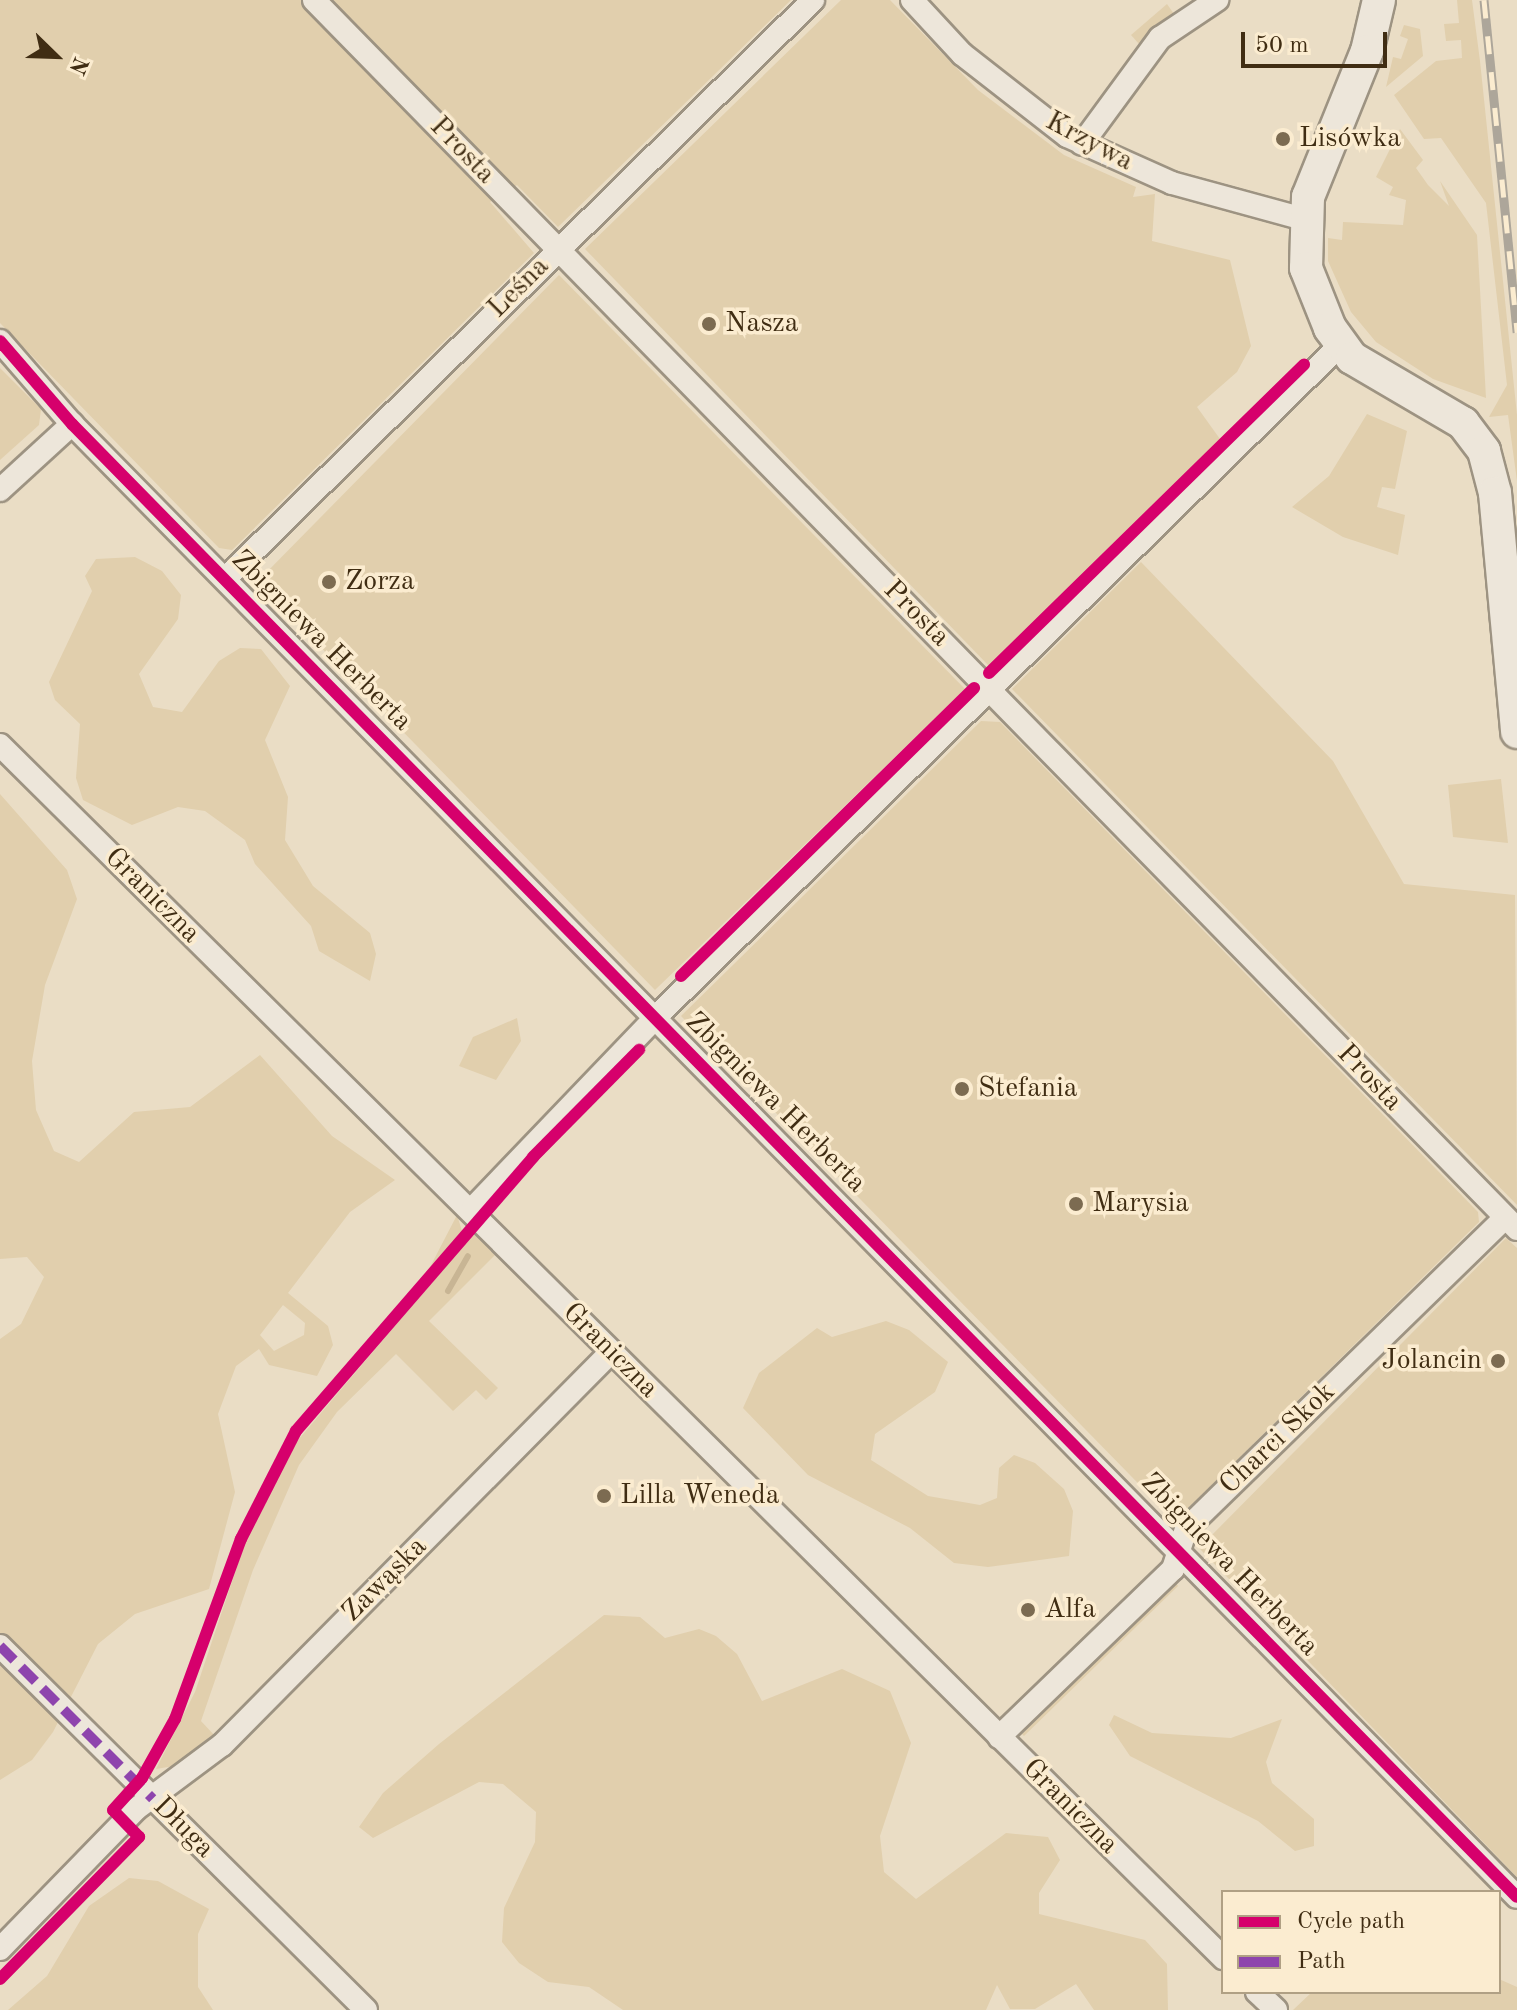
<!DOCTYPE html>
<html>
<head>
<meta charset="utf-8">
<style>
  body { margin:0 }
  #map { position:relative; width:1517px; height:2010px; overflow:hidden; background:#eaddc5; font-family:"Old Standard TT",serif }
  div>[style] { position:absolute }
  .green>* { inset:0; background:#e1cfad }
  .stream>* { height:6px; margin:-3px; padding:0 3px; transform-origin:3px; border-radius:3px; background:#c8b594 }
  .roads { filter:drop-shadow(2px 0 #9d9382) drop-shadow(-2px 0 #9d9382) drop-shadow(0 2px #9d9382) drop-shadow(0 -2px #9d9382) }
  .street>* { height:22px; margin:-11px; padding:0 11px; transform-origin:11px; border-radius:11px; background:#ede6da }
  .secondary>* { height:32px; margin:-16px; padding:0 16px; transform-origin:16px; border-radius:16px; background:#ede6da }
  .rail>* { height:9px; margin-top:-4.5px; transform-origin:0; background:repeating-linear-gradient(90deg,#fbecd0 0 18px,#ada69a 0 36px); box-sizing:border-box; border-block:2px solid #ada69a }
  .quiet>* { height:10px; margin-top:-5px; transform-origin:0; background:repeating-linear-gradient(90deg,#8e44ad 0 20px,transparent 0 30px) }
  .cycleway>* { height:12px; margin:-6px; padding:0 6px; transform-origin:6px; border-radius:6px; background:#d6006c }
  .dots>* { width:22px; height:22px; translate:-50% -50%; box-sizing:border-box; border:4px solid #fbecd0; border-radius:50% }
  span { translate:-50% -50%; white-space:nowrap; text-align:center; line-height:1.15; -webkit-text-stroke:7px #fbecd0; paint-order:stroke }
  .poi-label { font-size:28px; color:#402d13 }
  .left { translate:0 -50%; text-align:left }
  .right { translate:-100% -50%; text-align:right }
  .street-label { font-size:28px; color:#402d13 }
  .legend { position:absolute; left:1221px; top:1890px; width:280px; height:104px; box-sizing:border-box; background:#fbecd0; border:2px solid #b0a084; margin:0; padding:10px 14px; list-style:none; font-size:24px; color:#402d13 }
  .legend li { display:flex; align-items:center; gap:16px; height:40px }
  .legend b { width:40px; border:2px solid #b0a084 }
  .north { position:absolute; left:16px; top:16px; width:80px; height:80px; -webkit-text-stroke:6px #fbecd0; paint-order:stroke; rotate:113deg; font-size:22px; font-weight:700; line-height:32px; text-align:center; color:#402d13 }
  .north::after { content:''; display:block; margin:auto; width:28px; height:36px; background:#402d13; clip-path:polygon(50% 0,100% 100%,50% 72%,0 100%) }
  .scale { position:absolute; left:1241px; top:32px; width:146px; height:36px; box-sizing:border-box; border:4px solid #402d13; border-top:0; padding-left:10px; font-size:24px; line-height:28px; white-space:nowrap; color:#402d13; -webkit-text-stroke:6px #fbecd0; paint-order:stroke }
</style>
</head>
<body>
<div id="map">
  <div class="green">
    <i style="clip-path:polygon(0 0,791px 0,558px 227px,517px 185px,490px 202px,534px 253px,232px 550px,219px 548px,0 323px)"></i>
    <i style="clip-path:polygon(841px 0,890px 0,978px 90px,1064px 155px,1136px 187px,1133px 197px,1155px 194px,1152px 241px,1230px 260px,1251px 346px,1237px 372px,1197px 407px,1220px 439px,989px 666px,585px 249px)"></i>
    <i style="clip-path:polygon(1457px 0,1472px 0,1480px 61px,1517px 415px,1517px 481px,1508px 415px,1489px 417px,1507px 385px,1486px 203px,1441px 138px,1424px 139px,1394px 95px,1436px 61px,1462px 58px,1461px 40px,1446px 41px,1444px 24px,1459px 23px)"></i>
    <i style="clip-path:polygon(1167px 4px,1174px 14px,1139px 44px,1131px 35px)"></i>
    <i style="clip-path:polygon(1404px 25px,1420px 29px,1423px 56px,1386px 87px,1393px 57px,1401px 59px,1408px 39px,1400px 36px)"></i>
    <i style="clip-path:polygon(1400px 129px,1423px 160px,1416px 168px,1428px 185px,1449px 206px,1440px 181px,1477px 235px,1486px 398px,1433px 379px,1376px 342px,1351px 312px,1328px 261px,1328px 238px,1342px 240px,1343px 222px,1403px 225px,1406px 200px,1389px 195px,1393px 187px,1376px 177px)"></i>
    <i style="clip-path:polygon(559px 275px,965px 689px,655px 990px,257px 582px)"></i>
    <i style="clip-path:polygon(0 368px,41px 409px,39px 425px,0 460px)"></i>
    <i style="clip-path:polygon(1367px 414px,1407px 431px,1395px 489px,1382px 487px,1377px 507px,1405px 515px,1398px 555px,1343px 537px,1292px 507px,1329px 476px)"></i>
    <i style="clip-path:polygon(135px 557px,162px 571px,181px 595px,178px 619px,139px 674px,153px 707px,182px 712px,219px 661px,240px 648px,261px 649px,290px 686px,265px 740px,288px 797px,285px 840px,313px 886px,370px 933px,376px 954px,370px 981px,319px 951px,311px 926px,255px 864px,245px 840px,205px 811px,178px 807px,132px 825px,83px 800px,76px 778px,80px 724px,55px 700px,49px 682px,92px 591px,85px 576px,96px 559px)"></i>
    <i style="clip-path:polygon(1141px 562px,1333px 761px,1404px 884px,1515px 895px,1517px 1205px,1012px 689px)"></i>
    <i style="clip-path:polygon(981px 721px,1000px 722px,1478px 1212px,1479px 1222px,1175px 1521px,681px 1016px)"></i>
    <i style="clip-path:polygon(1501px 779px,1508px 843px,1453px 837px,1448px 785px)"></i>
    <i style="clip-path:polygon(evenodd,0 794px,67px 870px,77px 899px,45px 985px,32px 1061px,36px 1110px,54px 1151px,79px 1162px,134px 1112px,190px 1107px,260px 1055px,332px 1136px,395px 1180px,350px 1212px,288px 1293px,328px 1326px,333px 1345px,317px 1376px,269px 1365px,259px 1349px,236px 1366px,218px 1414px,235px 1492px,209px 1589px,135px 1614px,98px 1644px,53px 1732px,32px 1760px,0 1780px,0 1339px,21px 1324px,44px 1277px,27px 1257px,0 1259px,0 794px,283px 1305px,305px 1323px,304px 1335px,274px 1351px,260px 1335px,283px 1305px)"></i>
    <i style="clip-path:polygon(517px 1018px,521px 1041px,496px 1080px,459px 1066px,473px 1037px)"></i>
    <i style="clip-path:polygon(457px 1215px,462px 1231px,410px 1296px,429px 1269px)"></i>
    <i style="clip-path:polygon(474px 1233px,495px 1255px,429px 1321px,498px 1388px,486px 1400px,476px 1390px,453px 1411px,396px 1354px,337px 1412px,299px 1465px,253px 1570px,201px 1721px,215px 1736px,174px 1766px,156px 1769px,195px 1692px,251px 1525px,287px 1453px)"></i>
    <i style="clip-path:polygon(1506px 1238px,1517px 1248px,1517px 1877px,1199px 1548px)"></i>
    <i style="clip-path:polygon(886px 1321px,909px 1330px,948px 1362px,935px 1392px,875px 1434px,871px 1460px,928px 1496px,980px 1505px,997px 1498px,999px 1468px,1014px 1455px,1035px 1463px,1064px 1489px,1073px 1511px,1069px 1556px,988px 1567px,954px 1563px,910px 1528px,808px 1475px,743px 1408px,759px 1373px,817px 1328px,832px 1337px)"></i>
    <i style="clip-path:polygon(1172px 1577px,1178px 1586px,1024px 1736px,1019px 1731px)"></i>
    <i style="clip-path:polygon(604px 1615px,640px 1617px,665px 1638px,699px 1629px,716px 1636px,737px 1654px,762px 1701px,842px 1669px,890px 1691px,911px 1743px,880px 1836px,884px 1872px,916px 1899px,1006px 1833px,1048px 1837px,1060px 1860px,1039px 1893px,1039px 1914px,1145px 1940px,1167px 1964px,1168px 2010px,1094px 2010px,1076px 1984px,1035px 2009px,1010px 2009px,997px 1985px,986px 2010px,623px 2010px,589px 1987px,548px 1982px,519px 1963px,502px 1942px,504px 1908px,535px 1842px,536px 1812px,503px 1784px,479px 1782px,373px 1838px,359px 1827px,383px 1793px,439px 1744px)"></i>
    <i style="clip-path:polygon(1114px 1715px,1152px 1733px,1231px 1738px,1282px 1719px,1266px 1762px,1272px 1783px,1314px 1819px,1314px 1846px,1295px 1851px,1258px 1821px,1130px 1756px,1109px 1725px)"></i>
    <i style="clip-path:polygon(129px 1878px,158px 1881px,209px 1909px,198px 1934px,198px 1987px,213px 2010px,8px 2010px,47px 1976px,89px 1906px)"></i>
    <i style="clip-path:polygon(1499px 1979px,1517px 1987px,1517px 2010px,1293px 2010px,1312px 1992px,1499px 1992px)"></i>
  </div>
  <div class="stream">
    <i style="left:448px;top:1291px;width:40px;rotate:-60.3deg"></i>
  </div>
  <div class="roads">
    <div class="street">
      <i style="left:314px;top:0;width:1720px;rotate:45.61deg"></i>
      <i style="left:912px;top:0;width:74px;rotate:47.2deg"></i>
      <i style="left:962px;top:54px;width:133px;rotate:38deg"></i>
      <i style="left:1067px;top:136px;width:115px;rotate:24.1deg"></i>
      <i style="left:1172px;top:183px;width:137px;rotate:15.3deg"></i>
      <i style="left:1082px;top:144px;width:132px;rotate:-53.7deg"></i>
      <i style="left:1160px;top:38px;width:69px;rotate:-33.7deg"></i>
      <i style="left:0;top:341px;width:110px;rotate:49.1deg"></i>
      <i style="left:72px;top:424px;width:2063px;rotate:45.55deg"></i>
      <i style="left:0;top:490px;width:98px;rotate:-42.5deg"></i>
      <i style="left:226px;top:578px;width:824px;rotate:-44.56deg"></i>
      <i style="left:0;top:745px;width:1723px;rotate:44.76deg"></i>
      <i style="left:473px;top:1208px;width:265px;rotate:-46.2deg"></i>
      <i style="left:656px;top:1017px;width:960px;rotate:-44.49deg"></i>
      <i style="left:0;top:1646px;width:516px;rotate:44.84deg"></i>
      <i style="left:999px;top:1737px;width:242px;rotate:-44deg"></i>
      <i style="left:1173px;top:1569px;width:42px;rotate:-72deg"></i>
      <i style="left:1186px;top:1529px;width:446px;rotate:-44.3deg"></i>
      <i style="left:0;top:1949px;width:195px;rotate:-45.8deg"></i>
      <i style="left:136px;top:1809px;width:107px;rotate:-36.7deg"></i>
      <i style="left:222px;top:1745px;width:553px;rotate:-45.29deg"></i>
      <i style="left:1257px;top:1992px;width:26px;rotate:43deg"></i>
    </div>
    <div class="secondary">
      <i style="left:1379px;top:0;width:52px;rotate:103.2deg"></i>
      <i style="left:1367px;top:51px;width:157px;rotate:112deg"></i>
      <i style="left:1308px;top:197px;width:71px;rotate:91.6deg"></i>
      <i style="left:1306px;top:268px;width:65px;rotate:68.2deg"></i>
      <i style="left:1330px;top:328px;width:37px;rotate:54deg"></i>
      <i style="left:1352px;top:358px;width:129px;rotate:30.4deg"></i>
      <i style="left:1463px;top:423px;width:35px;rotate:53deg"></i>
      <i style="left:1484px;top:451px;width:43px;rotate:75.3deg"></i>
      <i style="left:1495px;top:493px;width:240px;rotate:84.7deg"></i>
    </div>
  </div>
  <div class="rail">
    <i style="left:1484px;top:0;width:334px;rotate:84.3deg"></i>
  </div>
  <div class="quiet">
    <i style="left:0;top:1646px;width:216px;rotate:45deg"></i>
  </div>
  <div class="cycleway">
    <i style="left:0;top:341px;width:110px;rotate:49.1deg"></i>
    <i style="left:72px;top:424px;width:2063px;rotate:45.55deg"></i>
    <i style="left:989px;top:673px;width:441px;rotate:-44.4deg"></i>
    <i style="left:681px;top:976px;width:411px;rotate:-44.5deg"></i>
    <i style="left:0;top:1979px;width:199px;rotate:-45.6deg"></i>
    <i style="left:139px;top:1837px;width:37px;rotate:-134deg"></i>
    <i style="left:113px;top:1810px;width:43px;rotate:-47.8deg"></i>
    <i style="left:142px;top:1778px;width:68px;rotate:-60.8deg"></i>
    <i style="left:175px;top:1719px;width:192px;rotate:-69.9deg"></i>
    <i style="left:241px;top:1539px;width:121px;rotate:-63deg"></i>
    <i style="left:296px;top:1431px;width:362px;rotate:-49.1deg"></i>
    <i style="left:533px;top:1157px;width:151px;rotate:-45.3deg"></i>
  </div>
  <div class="dots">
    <i style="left:1283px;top:139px;background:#7c6b51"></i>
    <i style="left:709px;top:324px;background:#7c6b51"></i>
    <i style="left:329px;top:582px;background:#7c6b51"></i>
    <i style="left:962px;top:1089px;background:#7c6b51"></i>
    <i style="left:1076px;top:1204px;background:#7c6b51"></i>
    <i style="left:1498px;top:1361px;background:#7c6b51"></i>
    <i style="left:604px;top:1496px;background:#7c6b51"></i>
    <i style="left:1028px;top:1610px;background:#7c6b51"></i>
  </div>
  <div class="poi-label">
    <span class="left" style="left:1299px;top:139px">Lisówka</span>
    <span class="left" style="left:725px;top:324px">Nasza</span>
    <span class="left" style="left:345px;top:582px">Zorza</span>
    <span class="left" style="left:978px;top:1089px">Stefania</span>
    <span class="left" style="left:1092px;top:1204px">Marysia</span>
    <span class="right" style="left:1482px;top:1361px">Jolancin</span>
    <span class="left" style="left:620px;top:1496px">Lilla Weneda</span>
    <span class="left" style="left:1044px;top:1610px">Alfa</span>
  </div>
  <div class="street-label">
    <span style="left:1089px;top:142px;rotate:28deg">Krzywa</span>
    <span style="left:462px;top:151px;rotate:46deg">Prosta</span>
    <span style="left:519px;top:288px;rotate:-45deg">Leśna</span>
    <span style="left:916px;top:614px;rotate:45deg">Prosta</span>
    <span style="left:321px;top:641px;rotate:45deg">Zbigniewa Herberta</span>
    <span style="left:152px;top:896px;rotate:45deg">Graniczna</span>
    <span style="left:1369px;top:1078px;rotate:46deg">Prosta</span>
    <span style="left:775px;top:1103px;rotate:45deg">Zbigniewa Herberta</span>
    <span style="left:610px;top:1351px;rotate:45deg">Graniczna</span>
    <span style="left:1278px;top:1439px;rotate:-44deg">Charci Skok</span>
    <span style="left:1229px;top:1565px;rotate:46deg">Zbigniewa Herberta</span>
    <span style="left:385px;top:1580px;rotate:-45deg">Zawąska</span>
    <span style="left:1070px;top:1807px;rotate:45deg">Graniczna</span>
    <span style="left:183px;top:1828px;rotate:45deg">Długa</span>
  </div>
  <ul class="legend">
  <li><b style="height:10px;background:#d6006c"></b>Cycle path</li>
  <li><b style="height:10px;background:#8e44ad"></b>Path</li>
  </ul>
  <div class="north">N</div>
  <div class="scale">50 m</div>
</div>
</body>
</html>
